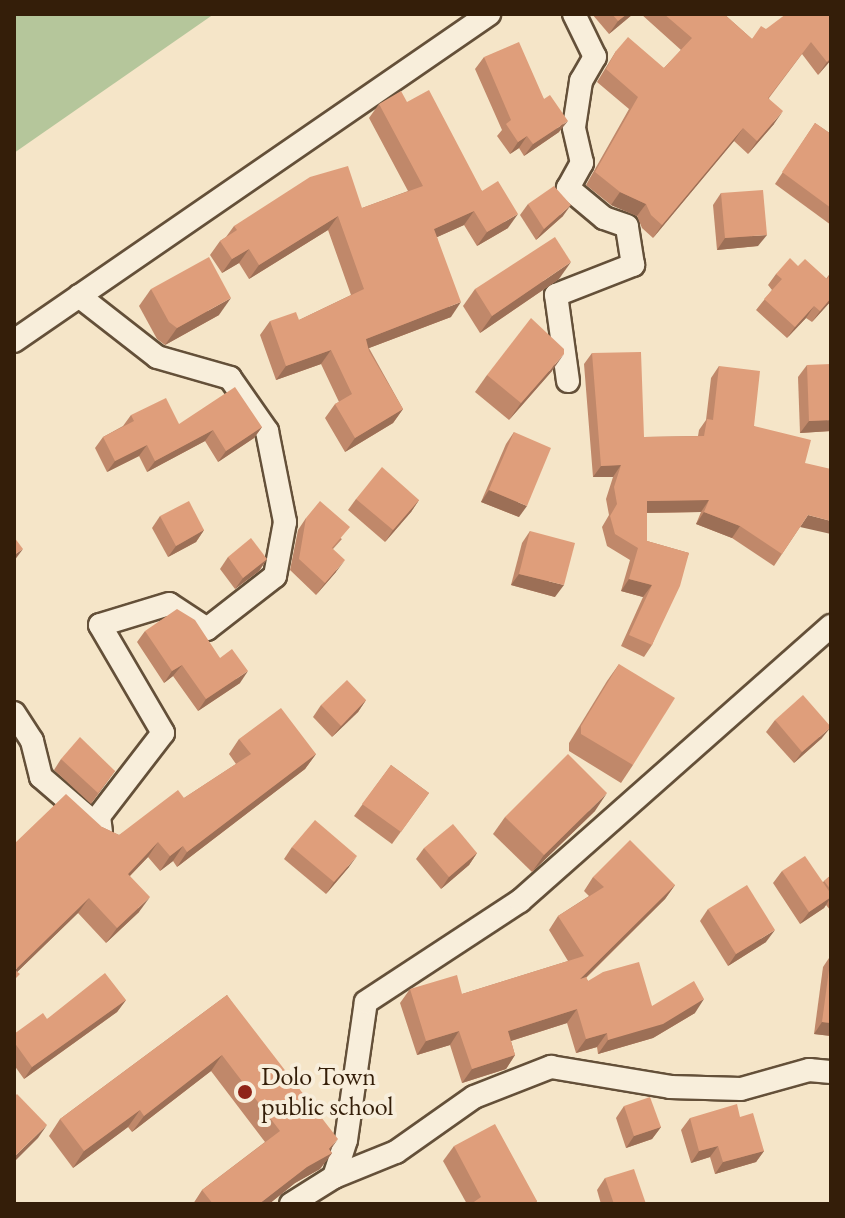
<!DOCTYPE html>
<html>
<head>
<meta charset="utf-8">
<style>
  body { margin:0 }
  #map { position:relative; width:845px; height:1218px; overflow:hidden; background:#f5e5c8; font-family:"EB Garamond",serif }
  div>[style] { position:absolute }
  .green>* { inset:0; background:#b5c69b }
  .roads { filter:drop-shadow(2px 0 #645039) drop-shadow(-2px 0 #645039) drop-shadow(0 2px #645039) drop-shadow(0 -2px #645039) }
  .minor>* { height:22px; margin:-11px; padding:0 11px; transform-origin:11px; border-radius:11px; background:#f8eedb }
  .wall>* { inset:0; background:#c0886a }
  .shaded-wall>* { inset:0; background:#9c6f56 }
  .building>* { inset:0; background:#df9e7b }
  .dots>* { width:22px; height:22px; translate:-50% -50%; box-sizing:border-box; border:4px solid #f8eedb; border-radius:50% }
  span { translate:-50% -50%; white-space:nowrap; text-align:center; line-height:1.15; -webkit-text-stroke:8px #f8eedb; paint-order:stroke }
  .poi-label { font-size:26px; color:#341e09 }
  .left { translate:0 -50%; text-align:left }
  .frame { position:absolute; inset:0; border:16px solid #341e09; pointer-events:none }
</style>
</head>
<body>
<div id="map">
  <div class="green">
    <i style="clip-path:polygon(14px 14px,214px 14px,14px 153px)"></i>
  </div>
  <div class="roads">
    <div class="minor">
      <i style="left:79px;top:296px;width:99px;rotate:38deg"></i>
      <i style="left:157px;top:357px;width:76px;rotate:16deg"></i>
      <i style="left:230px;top:378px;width:65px;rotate:55.1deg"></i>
      <i style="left:267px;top:431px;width:93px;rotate:78.8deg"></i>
      <i style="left:285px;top:522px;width:55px;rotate:100.5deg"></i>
      <i style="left:275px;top:576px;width:86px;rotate:142.1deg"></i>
      <i style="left:207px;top:629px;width:45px;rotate:-146.7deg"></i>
      <i style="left:169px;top:604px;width:72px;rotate:163.1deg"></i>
      <i style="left:100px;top:625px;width:125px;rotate:59.7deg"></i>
      <i style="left:163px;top:733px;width:105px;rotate:127.6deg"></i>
      <i style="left:99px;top:816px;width:16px;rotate:83deg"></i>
      <i style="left:14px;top:341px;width:577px;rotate:-34.54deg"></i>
      <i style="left:568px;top:381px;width:87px;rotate:-97.9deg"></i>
      <i style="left:556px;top:295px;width:83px;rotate:-21.3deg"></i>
      <i style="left:633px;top:265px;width:39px;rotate:-99deg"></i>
      <i style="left:627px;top:226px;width:24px;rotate:-161deg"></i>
      <i style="left:604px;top:218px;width:47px;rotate:-140.2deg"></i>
      <i style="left:568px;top:188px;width:29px;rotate:-61deg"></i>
      <i style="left:582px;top:163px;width:37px;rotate:-103deg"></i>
      <i style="left:574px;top:127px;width:47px;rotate:-81.3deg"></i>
      <i style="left:581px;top:81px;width:28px;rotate:-60deg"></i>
      <i style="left:595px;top:57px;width:48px;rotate:-116deg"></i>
      <i style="left:14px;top:713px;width:33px;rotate:57deg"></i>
      <i style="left:32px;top:741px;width:37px;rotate:76deg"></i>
      <i style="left:41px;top:777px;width:57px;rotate:40.7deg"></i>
      <i style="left:334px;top:1177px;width:67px;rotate:-22deg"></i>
      <i style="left:396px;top:1152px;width:95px;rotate:-35.2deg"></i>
      <i style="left:474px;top:1097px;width:83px;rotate:-21.3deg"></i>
      <i style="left:551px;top:1067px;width:121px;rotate:9.5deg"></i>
      <i style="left:670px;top:1087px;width:71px;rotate:1.6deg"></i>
      <i style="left:741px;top:1089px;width:71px;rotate:-15.6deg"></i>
      <i style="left:809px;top:1070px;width:22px;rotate:5deg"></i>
      <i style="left:291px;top:1204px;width:51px;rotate:-32.1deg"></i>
      <i style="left:334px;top:1177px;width:39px;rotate:-72deg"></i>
      <i style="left:346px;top:1140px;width:139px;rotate:-81.8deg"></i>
      <i style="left:366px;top:1002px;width:184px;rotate:-33.3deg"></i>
      <i style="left:520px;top:901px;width:415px;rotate:-41.5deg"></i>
    </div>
  </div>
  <div class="wall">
    <i style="clip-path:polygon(592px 14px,633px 14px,609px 34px)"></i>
    <i style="clip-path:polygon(641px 14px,724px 14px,752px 39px,766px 29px,831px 14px,831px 60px,818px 75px,802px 54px,769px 98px,774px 124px,748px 154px,734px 141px,653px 238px,642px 228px,637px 216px,611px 205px,586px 185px,629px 109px,597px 82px,616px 51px,664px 68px,681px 50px)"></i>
    <i style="clip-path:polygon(484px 57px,544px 99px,559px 132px,524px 156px,519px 148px,510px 154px,497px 136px,502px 130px,475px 69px)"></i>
    <i style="clip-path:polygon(407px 102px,482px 191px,508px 228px,477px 246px,464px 225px,437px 237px,451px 317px,369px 348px,403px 409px,393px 423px,345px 452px,325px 418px,335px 404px,339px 402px,321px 364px,276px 380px,260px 335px,270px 321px,299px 320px,351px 295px,328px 230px,249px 279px,239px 263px,222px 273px,210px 255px,220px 241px,226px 237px,234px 226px,362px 208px,408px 191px,369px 118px,379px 104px)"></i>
    <i style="clip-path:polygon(815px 123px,831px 134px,831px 225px,775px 184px)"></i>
    <i style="clip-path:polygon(721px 193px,758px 246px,717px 250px,713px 205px)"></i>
    <i style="clip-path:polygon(528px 204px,563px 216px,536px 240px,520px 215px)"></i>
    <i style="clip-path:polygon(798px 266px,826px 279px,831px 272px,831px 301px,812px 322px,806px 318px,787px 338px,756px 310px,772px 290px,768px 285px,776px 274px)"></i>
    <i style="clip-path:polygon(559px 279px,480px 333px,463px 306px,475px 289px)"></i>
    <i style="clip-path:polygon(151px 289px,219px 315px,165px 345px,157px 339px,139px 306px)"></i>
    <i style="clip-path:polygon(592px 353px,644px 437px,698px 436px,699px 430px,706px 420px,711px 378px,719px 366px,754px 426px,805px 463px,800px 527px,774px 566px,732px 538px,696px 524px,701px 512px,647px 513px,647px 541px,689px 553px,652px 645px,644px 657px,621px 646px,643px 597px,621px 591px,630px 560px,607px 546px,602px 527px,609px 515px,606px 499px,613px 477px,593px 477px,584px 364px)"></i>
    <i style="clip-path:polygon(807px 365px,831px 431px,800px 433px,798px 377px)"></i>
    <i style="clip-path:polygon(552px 371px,509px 420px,475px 392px,487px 375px)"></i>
    <i style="clip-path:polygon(131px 415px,179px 424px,262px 427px,254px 438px,218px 462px,205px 441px,147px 472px,139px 456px,107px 472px,95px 448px,103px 437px,123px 426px)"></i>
    <i style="clip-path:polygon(514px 432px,519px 517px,481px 502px,506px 444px)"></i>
    <i style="clip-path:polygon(356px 499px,419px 500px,411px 512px,385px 542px,348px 510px)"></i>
    <i style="clip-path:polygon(160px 516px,204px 530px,196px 542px,168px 557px,152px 528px)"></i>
    <i style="clip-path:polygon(306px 518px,342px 539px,333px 549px,336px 572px,316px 595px,290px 570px,298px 530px)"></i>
    <i style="clip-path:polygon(530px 531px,555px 597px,511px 585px,522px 543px)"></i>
    <i style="clip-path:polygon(228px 557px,267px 559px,259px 571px,235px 589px,220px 569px)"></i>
    <i style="clip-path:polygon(145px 631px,220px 658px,240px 683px,198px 711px,173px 676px,164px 683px,137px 642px)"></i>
    <i style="clip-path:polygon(619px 664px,633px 765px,621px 783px,569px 751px,569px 743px,607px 681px)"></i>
    <i style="clip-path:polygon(366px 700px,358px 712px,332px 737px,313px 717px,321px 705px)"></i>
    <i style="clip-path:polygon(775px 720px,822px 738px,794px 763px,766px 732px)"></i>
    <i style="clip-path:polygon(239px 739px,316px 754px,305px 769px,177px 867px,173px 861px,160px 871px,148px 857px,130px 876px,139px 912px,106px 943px,78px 913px,17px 972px,14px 844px,102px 827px,119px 835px,184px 798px,236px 764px,229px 754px)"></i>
    <i style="clip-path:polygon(61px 759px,115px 771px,91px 804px,54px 770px)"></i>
    <i style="clip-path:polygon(391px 765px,429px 793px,392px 844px,354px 816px)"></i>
    <i style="clip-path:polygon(595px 811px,532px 872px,493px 834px,505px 817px)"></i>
    <i style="clip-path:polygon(292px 847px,349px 867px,326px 894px,284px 859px)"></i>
    <i style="clip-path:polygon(424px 848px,477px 853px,469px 865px,441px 889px,416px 859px)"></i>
    <i style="clip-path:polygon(782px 871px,823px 882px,831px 875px,831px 911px,826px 905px,824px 908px,800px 924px,773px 883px)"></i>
    <i style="clip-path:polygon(593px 877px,675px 885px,665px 899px,586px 978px,588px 981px,652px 1006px,695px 1013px,653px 1038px,598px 1054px,597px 1047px,576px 1053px,567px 1023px,511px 1041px,515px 1055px,506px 1069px,462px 1083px,450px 1045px,417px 1055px,400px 1003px,410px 989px,462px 994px,568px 961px,549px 930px,558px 916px,589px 896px,584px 891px)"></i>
    <i style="clip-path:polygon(708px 909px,766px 942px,728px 966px,700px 921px)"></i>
    <i style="clip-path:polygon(831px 955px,831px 1036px,814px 1034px,823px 967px)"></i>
    <i style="clip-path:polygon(227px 995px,332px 1153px,320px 1169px,295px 1183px,269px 1204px,193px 1204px,202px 1190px,265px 1142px,211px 1071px,132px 1132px,128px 1127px,73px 1168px,49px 1136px,60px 1119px)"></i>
    <i style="clip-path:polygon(126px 1000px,117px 1012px,24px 1079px,14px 1065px,14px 1034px,47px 1019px)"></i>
    <i style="clip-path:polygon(624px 1106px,661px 1127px,652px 1139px,626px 1148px,616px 1118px)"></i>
    <i style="clip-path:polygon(740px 1117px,764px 1151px,756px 1162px,715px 1174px,710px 1157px,691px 1163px,681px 1130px,690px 1118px)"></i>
    <i style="clip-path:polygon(454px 1146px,537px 1201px,535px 1204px,467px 1204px,443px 1161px)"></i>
    <i style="clip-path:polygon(605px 1178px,646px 1204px,601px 1204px,597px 1190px)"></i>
  </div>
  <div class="shaded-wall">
    <i style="clip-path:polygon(627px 14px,633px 14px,609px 34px,618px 21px)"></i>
    <i style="clip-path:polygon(831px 58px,831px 60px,818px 75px,827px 62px)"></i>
    <i style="clip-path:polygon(783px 111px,774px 124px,748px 154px,757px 141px)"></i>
    <i style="clip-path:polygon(568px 121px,559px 132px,524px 156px,533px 144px)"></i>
    <i style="clip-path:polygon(743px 128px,734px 141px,653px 238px,662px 225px)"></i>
    <i style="clip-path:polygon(527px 136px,519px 148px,510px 154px,518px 142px)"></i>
    <i style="clip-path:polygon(620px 192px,646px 204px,637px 216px,611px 205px)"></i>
    <i style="clip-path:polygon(571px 205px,563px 216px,536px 240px,544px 229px)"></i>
    <i style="clip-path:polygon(474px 211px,464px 225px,424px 243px,434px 229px)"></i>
    <i style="clip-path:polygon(518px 214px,508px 228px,477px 246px,487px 232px)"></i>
    <i style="clip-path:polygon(338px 216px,328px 230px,249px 279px,259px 265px)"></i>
    <i style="clip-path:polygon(767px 235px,758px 246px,717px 250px,725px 238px)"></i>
    <i style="clip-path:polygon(249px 249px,239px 263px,222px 273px,232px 259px)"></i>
    <i style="clip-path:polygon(571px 262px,559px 279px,480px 333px,492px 316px)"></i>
    <i style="clip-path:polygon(231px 298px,219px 315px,165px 345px,177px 328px)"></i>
    <i style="clip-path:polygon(831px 298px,831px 301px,812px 322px,820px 311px)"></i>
    <i style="clip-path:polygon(461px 302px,451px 317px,356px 353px,366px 339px)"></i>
    <i style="clip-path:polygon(814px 306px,806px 318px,787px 338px,795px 327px)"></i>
    <i style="clip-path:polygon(331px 350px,321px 364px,276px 380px,286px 366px)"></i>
    <i style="clip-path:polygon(564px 354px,552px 371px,509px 420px,521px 403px)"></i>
    <i style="clip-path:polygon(403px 409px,393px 423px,345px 452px,355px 438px)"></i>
    <i style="clip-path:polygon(831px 420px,831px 431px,800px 433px,809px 421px)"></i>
    <i style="clip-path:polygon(262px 427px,254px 438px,218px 462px,226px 451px)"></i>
    <i style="clip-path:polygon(213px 430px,205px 441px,147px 472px,155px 461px)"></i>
    <i style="clip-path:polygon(147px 445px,139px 456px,107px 472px,115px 461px)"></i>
    <i style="clip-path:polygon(621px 465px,613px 477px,593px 477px,601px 466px)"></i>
    <i style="clip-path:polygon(489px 490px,527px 506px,519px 517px,481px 502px)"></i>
    <i style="clip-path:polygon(419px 500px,411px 512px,385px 542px,393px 530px)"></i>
    <i style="clip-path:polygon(709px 500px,701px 512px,639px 513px,647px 501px)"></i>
    <i style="clip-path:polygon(704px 512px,740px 526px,732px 538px,696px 524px)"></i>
    <i style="clip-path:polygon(808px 515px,831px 521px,831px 534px,800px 527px)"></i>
    <i style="clip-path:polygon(204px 530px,196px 542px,168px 557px,176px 546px)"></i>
    <i style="clip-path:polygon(23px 549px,14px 561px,14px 555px)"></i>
    <i style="clip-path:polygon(267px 559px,259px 571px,235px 589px,243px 578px)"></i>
    <i style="clip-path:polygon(345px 560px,336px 572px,316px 595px,325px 583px)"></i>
    <i style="clip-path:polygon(519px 574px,564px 585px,555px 597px,511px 585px)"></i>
    <i style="clip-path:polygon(629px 579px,652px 585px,643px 597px,621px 591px)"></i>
    <i style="clip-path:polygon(182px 665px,173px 676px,164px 683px,172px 671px)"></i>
    <i style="clip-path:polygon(248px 671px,240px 683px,198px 711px,206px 699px)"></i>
    <i style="clip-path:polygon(366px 700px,358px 712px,332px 737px,341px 726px)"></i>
    <i style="clip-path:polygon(831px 727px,822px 738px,794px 763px,802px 752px)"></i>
    <i style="clip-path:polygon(316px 754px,305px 769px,177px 867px,187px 852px)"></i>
    <i style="clip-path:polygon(607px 793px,595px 811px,532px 872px,544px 855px)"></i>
    <i style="clip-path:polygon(158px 842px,148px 857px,117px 889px,128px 874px)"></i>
    <i style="clip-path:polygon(183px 846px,173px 861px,160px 871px,170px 856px)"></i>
    <i style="clip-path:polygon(477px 853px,469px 865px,441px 889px,449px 877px)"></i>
    <i style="clip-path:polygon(357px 856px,349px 867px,326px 894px,334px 882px)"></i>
    <i style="clip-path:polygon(675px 885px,665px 899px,570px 993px,580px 979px)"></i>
    <i style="clip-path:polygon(150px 897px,139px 912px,106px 943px,117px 928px)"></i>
    <i style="clip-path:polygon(831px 897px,824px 908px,800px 924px,809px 912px)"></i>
    <i style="clip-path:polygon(89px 898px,78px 913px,14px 975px,14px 971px)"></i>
    <i style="clip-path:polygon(775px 930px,766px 942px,728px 966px,736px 954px)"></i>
    <i style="clip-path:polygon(704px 999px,695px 1013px,653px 1038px,598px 1054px,608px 1040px)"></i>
    <i style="clip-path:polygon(126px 1000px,117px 1012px,24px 1079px,32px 1067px)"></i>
    <i style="clip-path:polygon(577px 1009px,567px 1023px,498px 1045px,508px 1031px)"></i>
    <i style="clip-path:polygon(822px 1022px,831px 1023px,831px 1036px,814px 1034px)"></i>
    <i style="clip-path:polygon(459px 1031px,450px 1045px,417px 1055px,426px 1041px)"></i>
    <i style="clip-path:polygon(607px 1033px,597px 1047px,576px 1053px,586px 1039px)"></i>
    <i style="clip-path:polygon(222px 1055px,211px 1071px,132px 1132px,144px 1116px)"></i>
    <i style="clip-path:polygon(515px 1055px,506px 1069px,462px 1083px,472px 1069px)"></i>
    <i style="clip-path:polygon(140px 1110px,128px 1127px,73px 1168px,84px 1151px)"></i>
    <i style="clip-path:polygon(47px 1125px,38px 1138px,14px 1162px,14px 1159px,16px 1155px)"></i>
    <i style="clip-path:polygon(661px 1127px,652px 1139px,626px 1148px,634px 1136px)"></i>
    <i style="clip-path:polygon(338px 1139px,326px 1156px,332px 1153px,320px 1169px,295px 1183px,269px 1204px,259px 1204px,329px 1149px)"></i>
    <i style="clip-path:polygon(718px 1146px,710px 1157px,691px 1163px,699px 1151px)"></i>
    <i style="clip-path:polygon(764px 1151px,756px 1162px,715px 1174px,723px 1162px)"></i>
  </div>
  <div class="building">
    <i style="clip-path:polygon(612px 14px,627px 14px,618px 21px)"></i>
    <i style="clip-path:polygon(664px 14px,724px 14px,752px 39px,761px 26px,766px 29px,786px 14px,831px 14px,831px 58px,827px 62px,811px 42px,768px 98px,783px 111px,757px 141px,743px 128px,662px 225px,651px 215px,646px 204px,620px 192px,595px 172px,638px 97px,606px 69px,616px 51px,628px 37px,664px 68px,692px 38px)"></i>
    <i style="clip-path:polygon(519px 42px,544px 99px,550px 95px,568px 121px,533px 144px,527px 136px,518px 142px,506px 124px,511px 120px,484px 57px)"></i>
    <i style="clip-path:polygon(429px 90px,482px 191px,498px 181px,518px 214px,487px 232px,474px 211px,434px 229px,461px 302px,366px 339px,369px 351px,403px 409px,355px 438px,335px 404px,352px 394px,331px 350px,286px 366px,270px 321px,296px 312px,299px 320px,364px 289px,338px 216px,259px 265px,249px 249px,232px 259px,220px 241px,237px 230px,234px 226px,310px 177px,348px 166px,362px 208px,423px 186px,379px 104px,401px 91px,407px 102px)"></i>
    <i style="clip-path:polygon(815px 123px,831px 134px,831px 208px,782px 172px)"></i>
    <i style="clip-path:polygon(554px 186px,571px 205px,544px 229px,528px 204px)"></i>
    <i style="clip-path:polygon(763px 190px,767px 235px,725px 238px,721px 193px)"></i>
    <i style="clip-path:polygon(555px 237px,571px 262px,492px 316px,475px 289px)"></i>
    <i style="clip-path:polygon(209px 257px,231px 298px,177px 328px,169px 322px,151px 289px)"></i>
    <i style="clip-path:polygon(790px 258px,798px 266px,805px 259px,827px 279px,831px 273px,831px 298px,820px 311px,814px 306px,795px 327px,764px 299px,782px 279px,776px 274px)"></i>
    <i style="clip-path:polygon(531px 318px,564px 349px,564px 354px,521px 403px,487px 375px)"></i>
    <i style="clip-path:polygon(641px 352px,644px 437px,704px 436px,707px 419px,713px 420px,719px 366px,760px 371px,754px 426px,811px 440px,805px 463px,831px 469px,831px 521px,808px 515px,782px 554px,740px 526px,704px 512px,709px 500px,647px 501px,647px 541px,689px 553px,680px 586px,652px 645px,629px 635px,652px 585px,629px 579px,638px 548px,615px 534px,610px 516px,617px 504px,614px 487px,621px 465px,601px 466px,592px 353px)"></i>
    <i style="clip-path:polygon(831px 364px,831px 420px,809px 421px,807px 365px)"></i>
    <i style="clip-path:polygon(235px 387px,262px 427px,226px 451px,213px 430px,155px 461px,147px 445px,115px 461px,103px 437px,134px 421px,131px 415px,166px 398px,179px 424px)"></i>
    <i style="clip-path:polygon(514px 432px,551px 448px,527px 506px,489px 490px)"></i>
    <i style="clip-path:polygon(382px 467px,419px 500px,393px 530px,356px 499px)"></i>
    <i style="clip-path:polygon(189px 501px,204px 530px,176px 546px,160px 516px)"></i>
    <i style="clip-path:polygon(320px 501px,350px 527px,332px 548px,345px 560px,325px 583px,299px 559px,306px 518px)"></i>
    <i style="clip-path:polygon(530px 531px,575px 543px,564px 585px,519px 574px)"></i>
    <i style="clip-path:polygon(14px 537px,23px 549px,14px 555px)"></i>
    <i style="clip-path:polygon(251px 538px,267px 559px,243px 578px,228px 557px)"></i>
    <i style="clip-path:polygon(177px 609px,195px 620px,220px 658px,232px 649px,248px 671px,206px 699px,182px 665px,172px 671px,145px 631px)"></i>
    <i style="clip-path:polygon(619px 664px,675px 698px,633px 765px,581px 734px,581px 726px)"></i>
    <i style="clip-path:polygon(347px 680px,366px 700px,341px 726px,321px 705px)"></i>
    <i style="clip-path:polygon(803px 695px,831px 727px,802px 752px,775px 720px)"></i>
    <i style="clip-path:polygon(281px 708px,316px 754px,187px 852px,183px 846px,170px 856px,158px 842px,128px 874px,150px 897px,117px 928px,89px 898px,15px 970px,20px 974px,14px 980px,14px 844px,66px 794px,102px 827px,119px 835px,178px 790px,184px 798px,251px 754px,239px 739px)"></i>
    <i style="clip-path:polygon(80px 737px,115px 771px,98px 793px,61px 759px)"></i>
    <i style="clip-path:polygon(568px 754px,607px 793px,544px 855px,505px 817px)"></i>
    <i style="clip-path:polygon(391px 765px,429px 793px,401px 832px,362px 804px)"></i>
    <i style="clip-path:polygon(315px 820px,357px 856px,334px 882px,292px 847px)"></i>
    <i style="clip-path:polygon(453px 824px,477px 853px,449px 877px,424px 848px)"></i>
    <i style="clip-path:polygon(630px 840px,675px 885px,580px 979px,586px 977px,588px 981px,603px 972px,639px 962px,652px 1006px,694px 981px,704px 999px,663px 1024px,608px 1040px,607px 1033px,586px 1039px,577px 1009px,508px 1031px,515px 1055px,472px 1069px,459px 1031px,426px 1041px,410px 989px,457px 975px,462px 994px,584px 956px,558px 916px,604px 887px,593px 877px)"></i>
    <i style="clip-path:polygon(805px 856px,831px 894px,831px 897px,809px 912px,782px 871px)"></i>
    <i style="clip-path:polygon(831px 875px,831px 890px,824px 881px)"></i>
    <i style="clip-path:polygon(747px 885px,775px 930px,736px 954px,708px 909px)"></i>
    <i style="clip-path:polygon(831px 955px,831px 1023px,822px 1022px)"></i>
    <i style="clip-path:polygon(105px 973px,126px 1000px,32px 1067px,14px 1042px,14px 1034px,43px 1013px,47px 1019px)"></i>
    <i style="clip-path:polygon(227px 995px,338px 1139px,329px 1149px,332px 1153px,307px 1167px,259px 1204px,213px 1204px,202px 1190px,280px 1131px,222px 1055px,144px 1116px,140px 1110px,84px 1151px,60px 1119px)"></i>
    <i style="clip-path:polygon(17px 1094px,47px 1125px,16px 1155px,14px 1153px,14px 1097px)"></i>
    <i style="clip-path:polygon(650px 1097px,661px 1127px,634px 1136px,624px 1106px)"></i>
    <i style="clip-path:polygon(737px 1104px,740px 1117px,753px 1113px,764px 1151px,723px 1162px,718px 1146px,699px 1151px,690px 1118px)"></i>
    <i style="clip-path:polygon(495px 1124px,537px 1201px,532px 1204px,471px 1204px,481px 1197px,454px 1146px)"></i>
    <i style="clip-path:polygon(634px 1169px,646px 1204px,614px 1204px,605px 1178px)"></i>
  </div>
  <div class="dots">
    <i style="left:245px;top:1092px;background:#8f2418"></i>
  </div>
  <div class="poi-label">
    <span class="left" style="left:261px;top:1092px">Dolo Town<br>public school</span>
  </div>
  <div class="frame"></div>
</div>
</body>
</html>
